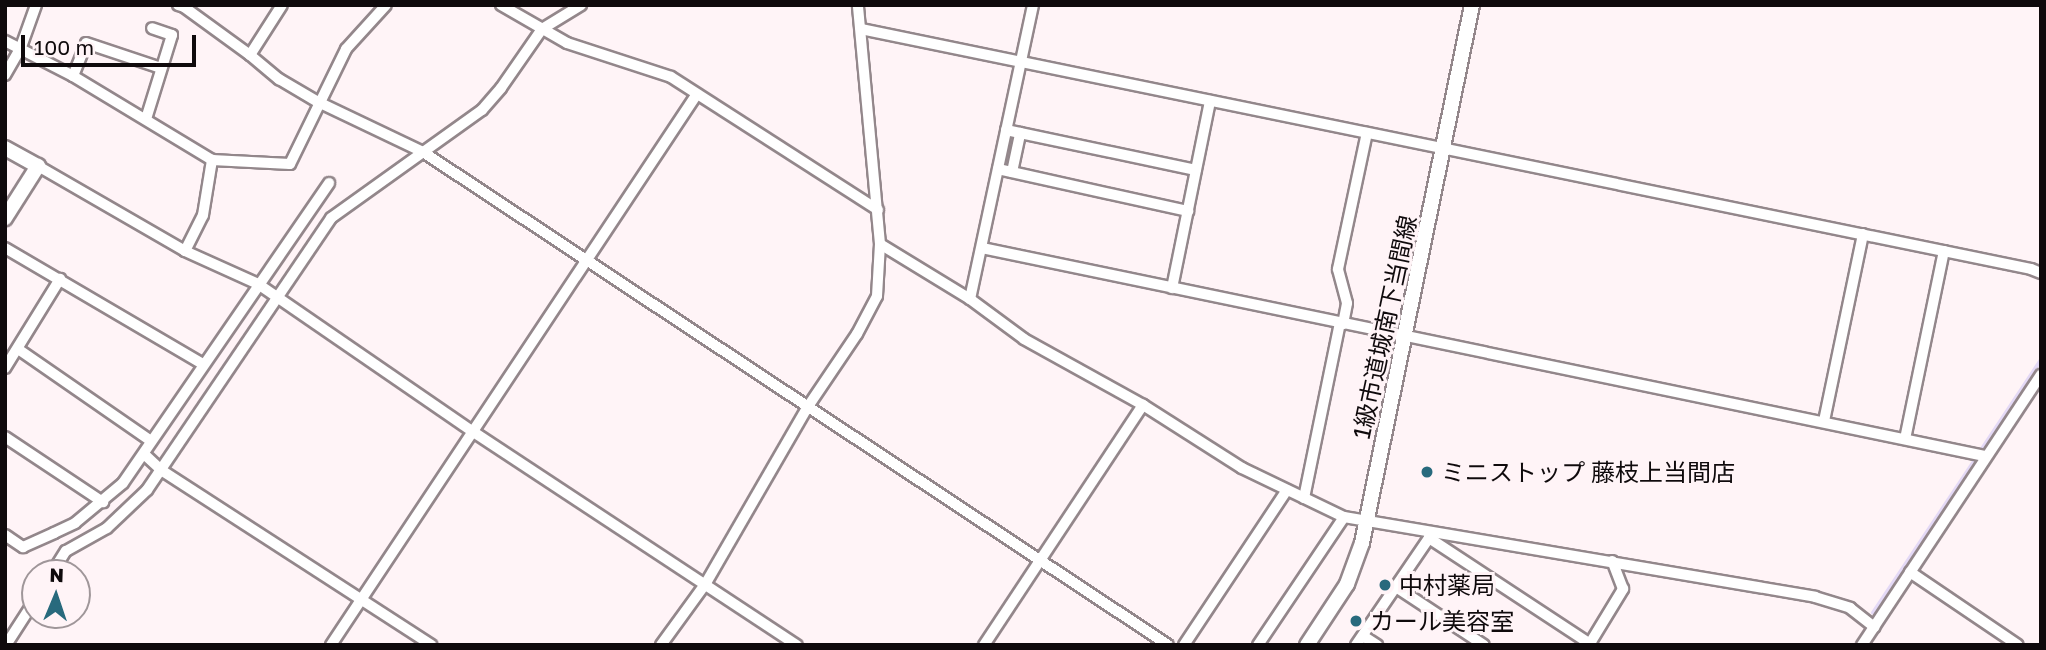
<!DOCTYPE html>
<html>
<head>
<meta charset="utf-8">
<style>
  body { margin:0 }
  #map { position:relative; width:2046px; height:650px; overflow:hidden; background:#fff4f7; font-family:"Golos Text","Noto Sans JP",sans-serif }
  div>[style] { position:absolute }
  .stream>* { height:3.5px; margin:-1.75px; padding:0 1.75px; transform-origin:1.75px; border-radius:1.75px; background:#e4d9f6 }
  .roads { filter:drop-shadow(2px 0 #93878b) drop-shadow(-2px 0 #93878b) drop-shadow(0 2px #93878b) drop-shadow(0 -2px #93878b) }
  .street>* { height:10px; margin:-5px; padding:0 5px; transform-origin:5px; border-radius:5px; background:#fff }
  .secondary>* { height:14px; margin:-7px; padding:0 7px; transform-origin:7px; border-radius:7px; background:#fff }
  .dots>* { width:19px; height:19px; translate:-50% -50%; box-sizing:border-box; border:4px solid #fff4f7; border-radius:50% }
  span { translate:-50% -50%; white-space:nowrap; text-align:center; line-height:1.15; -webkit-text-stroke:6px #fff4f7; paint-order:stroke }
  .street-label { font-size:24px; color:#0f0a0c }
  .poi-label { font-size:24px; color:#0f0a0c }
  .left { translate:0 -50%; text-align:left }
  .frame { position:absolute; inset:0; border:7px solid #0f0a0c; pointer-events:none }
  .north { position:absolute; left:21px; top:559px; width:70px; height:70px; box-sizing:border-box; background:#fff4f7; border:2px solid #9f9699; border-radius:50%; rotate:2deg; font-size:19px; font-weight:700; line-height:28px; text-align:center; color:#0f0a0c }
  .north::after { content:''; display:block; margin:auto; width:24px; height:32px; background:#286a7d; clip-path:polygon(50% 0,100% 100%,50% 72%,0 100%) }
  .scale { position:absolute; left:21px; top:35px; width:175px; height:32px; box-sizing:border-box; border:4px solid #0f0a0c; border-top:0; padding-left:9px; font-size:21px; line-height:24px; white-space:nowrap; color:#0f0a0c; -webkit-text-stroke:5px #fff4f7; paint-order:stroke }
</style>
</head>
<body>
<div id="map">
  <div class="stream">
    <i style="left:1982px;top:449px;width:107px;rotate:-56.5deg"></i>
    <i style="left:1873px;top:613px;width:184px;rotate:-56.3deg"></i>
  </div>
  <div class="roads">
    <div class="street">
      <i style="left:178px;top:5px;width:6px;rotate:18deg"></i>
      <i style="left:184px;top:7px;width:82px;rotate:36deg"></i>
      <i style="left:250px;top:55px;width:38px;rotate:40deg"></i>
      <i style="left:279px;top:79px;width:45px;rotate:30.5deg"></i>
      <i style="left:318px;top:102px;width:116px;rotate:25.5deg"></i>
      <i style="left:423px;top:152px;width:893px;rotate:33.49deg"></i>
      <i style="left:501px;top:5px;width:76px;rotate:29.9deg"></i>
      <i style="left:567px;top:43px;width:109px;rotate:18.1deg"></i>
      <i style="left:671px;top:77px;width:246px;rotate:32.7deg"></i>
      <i style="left:861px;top:29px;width:1194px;rotate:11.59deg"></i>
      <i style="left:2031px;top:269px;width:11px;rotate:22deg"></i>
      <i style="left:5px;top:41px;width:76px;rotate:27.2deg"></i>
      <i style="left:73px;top:76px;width:162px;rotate:31.1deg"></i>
      <i style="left:212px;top:160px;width:78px;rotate:2.9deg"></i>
      <i style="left:290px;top:164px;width:128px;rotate:-64deg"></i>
      <i style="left:346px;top:49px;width:59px;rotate:-47.7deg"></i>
      <i style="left:250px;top:55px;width:59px;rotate:-57.4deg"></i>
      <i style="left:5px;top:75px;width:32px;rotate:-60deg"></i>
      <i style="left:21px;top:47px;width:45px;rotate:-70.3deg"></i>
      <i style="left:73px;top:76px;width:35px;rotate:-68deg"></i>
      <i style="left:86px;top:43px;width:79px;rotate:18.4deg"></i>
      <i style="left:146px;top:119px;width:88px;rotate:-72.8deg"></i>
      <i style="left:172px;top:35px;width:21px;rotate:-161deg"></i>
      <i style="left:1006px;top:130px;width:194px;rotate:11.9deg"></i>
      <i style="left:38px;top:166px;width:170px;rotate:30deg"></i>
      <i style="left:185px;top:251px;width:80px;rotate:24.3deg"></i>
      <i style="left:258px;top:284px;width:260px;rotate:34.5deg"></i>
      <i style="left:472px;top:431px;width:389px;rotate:33.4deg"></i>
      <i style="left:998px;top:169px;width:195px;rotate:12.5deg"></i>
      <i style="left:1012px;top:172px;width:40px;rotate:-78deg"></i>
      <i style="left:880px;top:244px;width:105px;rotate:31.4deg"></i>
      <i style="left:970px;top:299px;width:67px;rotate:36.5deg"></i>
      <i style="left:1024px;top:339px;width:136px;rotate:29deg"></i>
      <i style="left:1143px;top:405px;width:117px;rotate:32.5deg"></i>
      <i style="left:1242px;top:468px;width:113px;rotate:25.7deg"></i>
      <i style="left:1344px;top:517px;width:478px;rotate:9.6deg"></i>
      <i style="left:1815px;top:597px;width:37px;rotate:17deg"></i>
      <i style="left:1850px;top:608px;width:31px;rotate:38deg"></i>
      <i style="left:5px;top:248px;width:229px;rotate:30.4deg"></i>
      <i style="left:982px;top:248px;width:1024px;rotate:11.72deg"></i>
      <i style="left:185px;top:251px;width:40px;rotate:-63.4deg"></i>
      <i style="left:203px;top:215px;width:56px;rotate:-80.7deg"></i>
      <i style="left:1172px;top:288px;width:191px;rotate:-78.5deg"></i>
      <i style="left:970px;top:299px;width:301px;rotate:-77.9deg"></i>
      <i style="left:1343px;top:324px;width:21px;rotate:-79deg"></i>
      <i style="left:1347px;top:303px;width:35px;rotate:-105deg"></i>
      <i style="left:1338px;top:269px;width:139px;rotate:-78deg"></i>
      <i style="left:18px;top:349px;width:162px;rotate:34.7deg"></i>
      <i style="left:5px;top:368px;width:105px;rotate:-58.3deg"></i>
      <i style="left:1824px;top:421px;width:191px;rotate:-78.2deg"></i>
      <i style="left:5px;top:437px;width:118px;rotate:33.6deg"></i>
      <i style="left:1905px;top:439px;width:192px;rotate:-78.3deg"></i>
      <i style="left:144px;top:454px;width:23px;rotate:43deg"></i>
      <i style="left:161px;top:470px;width:322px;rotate:32.9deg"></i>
      <i style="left:1304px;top:498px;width:179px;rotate:-78.4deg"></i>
      <i style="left:1430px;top:532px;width:6px;rotate:99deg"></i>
      <i style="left:1429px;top:538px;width:195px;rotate:33.3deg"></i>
      <i style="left:5px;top:535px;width:22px;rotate:34deg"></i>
      <i style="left:23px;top:547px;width:34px;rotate:-24deg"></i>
      <i style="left:54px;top:533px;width:23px;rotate:-25deg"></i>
      <i style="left:75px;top:523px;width:62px;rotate:-39.8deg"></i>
      <i style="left:123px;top:483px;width:364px;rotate:-55.5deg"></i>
      <i style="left:1910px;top:572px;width:130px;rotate:34.1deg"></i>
      <i style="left:52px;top:573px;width:26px;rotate:-58deg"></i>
      <i style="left:66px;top:551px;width:47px;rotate:-29.3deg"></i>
      <i style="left:107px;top:528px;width:55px;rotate:-43.5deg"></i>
      <i style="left:147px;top:490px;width:328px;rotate:-55.9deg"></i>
      <i style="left:331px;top:218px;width:186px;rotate:-35.6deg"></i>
      <i style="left:482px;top:110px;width:29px;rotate:-49deg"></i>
      <i style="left:501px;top:88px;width:72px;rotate:-55.2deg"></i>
      <i style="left:542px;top:29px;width:46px;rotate:-31.6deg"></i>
      <i style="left:1396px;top:587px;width:105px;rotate:33.4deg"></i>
      <i style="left:1363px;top:636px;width:17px;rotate:33deg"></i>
      <i style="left:6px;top:645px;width:54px;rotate:-57.2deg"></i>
      <i style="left:331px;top:645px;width:661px;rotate:-56.41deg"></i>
      <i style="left:661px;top:645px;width:77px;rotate:-54deg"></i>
      <i style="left:706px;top:583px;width:202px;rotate:-60deg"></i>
      <i style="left:807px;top:408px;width:89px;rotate:-56deg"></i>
      <i style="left:857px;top:334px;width:43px;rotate:-62.2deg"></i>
      <i style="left:877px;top:296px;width:52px;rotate:-86.7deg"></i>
      <i style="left:880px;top:244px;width:240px;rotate:-95.3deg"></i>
      <i style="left:984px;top:645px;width:288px;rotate:-56.5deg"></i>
      <i style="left:1184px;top:645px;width:186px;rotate:-56.4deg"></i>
      <i style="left:1258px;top:645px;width:154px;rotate:-56.1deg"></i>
      <i style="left:1356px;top:645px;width:130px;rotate:-55.7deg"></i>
      <i style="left:1589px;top:645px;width:66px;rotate:-58.7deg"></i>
      <i style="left:1623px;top:589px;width:30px;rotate:-111deg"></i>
      <i style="left:1862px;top:645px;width:324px;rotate:-56.5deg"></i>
    </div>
    <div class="secondary">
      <i style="left:5px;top:148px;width:38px;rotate:29deg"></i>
      <i style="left:38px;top:166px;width:62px;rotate:122.4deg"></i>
      <i style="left:1307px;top:645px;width:73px;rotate:-56.7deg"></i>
      <i style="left:1347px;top:584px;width:44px;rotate:-69.9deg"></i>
      <i style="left:1362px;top:543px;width:549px;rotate:-78.44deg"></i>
    </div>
  </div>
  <div class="dots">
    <i style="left:1427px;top:472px;background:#286a7d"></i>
    <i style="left:1385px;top:585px;background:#286a7d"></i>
    <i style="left:1356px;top:621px;background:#286a7d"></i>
  </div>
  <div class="street-label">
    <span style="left:1384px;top:327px;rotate:-78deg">1級市道城南下当間線</span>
  </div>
  <div class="poi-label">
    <span class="left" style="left:1441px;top:472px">ミニストップ 藤枝上当間店</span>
    <span class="left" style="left:1399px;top:585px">中村薬局</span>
    <span class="left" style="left:1370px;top:621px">カール美容室</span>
  </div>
  <div class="frame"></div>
  <div class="north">N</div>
  <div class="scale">100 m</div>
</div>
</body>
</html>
